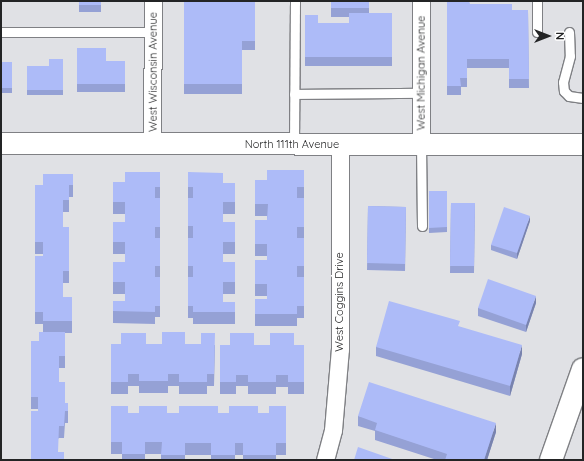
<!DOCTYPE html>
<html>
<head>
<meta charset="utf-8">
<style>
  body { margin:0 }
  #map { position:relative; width:584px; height:461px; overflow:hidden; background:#e0e1e5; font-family:Quicksand,sans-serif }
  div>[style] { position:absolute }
  .roads { filter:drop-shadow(1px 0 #7f8084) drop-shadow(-1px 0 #7f8084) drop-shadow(0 1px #7f8084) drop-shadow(0 -1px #7f8084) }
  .service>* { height:9px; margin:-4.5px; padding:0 4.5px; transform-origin:4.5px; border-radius:4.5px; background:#fff }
  .minor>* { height:17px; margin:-8.5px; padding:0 8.5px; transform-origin:8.5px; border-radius:8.5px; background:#fff }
  .tertiary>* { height:21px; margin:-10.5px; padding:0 10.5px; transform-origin:10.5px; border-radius:10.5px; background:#fff }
  .trunk>* { height:22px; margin:-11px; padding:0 11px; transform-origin:11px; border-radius:11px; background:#fff }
  .wall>* { inset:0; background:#95a1d5 }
  .shaded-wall>* { inset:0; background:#7983ae }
  .building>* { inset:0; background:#adbbf8 }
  span { translate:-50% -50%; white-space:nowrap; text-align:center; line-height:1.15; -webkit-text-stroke:4px #fff; paint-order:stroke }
  .street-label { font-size:11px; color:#232425 }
  .frame { position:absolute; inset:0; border:2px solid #232425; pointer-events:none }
  .north { position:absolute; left:528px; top:16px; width:40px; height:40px; -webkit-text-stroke:3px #fff; paint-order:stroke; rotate:90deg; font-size:11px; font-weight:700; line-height:16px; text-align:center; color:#232425 }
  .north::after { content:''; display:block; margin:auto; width:14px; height:18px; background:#232425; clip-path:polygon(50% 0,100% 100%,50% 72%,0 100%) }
</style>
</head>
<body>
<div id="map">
  <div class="roads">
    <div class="service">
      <i style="left:1px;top:32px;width:152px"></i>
      <i style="left:537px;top:32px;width:31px;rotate:-90deg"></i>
      <i style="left:569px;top:32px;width:24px;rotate:88deg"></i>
      <i style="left:570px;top:56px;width:27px;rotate:105deg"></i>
      <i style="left:563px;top:82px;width:9px;rotate:84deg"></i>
      <i style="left:564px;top:91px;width:7px;rotate:45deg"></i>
      <i style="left:569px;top:96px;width:14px;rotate:8deg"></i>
      <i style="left:294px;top:94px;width:127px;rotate:-0.5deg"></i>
      <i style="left:294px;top:144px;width:143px;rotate:-89.6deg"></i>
      <i style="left:421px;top:144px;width:82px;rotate:89.3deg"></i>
    </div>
    <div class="minor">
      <i style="left:152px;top:142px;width:141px;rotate:-89.6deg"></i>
      <i style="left:421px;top:144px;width:143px;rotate:-90deg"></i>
      <i style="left:325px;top:460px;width:31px;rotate:-75deg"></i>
      <i style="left:333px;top:430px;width:81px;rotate:-85.1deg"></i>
      <i style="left:340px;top:349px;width:205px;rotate:-90deg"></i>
    </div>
    <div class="tertiary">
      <i style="left:1px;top:143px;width:582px;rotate:0.1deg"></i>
    </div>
    <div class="trunk">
      <i style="left:551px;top:460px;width:96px;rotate:-70.6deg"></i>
    </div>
  </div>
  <div class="wall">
    <i style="clip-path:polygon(79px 1px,101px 1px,101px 12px,79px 12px)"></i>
    <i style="clip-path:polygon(184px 1px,255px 1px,255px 50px,242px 50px,242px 94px,184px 94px)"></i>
    <i style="clip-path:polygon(331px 1px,369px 1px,369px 13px,392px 13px,392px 66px,305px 66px,305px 15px,318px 23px,349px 23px,349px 17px,331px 17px)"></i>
    <i style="clip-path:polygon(447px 1px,512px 10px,528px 10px,529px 88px,509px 88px,509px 68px,467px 68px,467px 87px,461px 87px,461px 95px,447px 95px)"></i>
    <i style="clip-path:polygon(77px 48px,106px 61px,125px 61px,125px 92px,77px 92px)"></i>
    <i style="clip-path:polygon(63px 59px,63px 95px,27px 95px,27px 66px,49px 66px)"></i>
    <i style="clip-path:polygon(1px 62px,12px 62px,12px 93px,1px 93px)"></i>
    <i style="clip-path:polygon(304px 170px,304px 318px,297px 318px,297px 326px,255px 326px,255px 299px,267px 299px,267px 296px,255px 296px,255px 260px,267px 260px,267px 256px,255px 256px,255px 220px,267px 220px,267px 216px,255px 216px,255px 180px,267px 180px)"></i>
    <i style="clip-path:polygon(160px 172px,160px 317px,155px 317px,155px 324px,113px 323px,113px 301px,125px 301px,125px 294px,113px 294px,113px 262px,125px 262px,125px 254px,113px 254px,113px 222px,125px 222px,125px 214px,113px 214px,113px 182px,125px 182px)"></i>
    <i style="clip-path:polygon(188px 172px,223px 183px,235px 183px,235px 214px,223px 214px,223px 222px,235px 222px,235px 254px,223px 254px,223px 262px,235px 262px,235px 294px,223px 294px,223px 302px,235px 302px,235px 324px,193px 324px,193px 318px,188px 318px)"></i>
    <i style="clip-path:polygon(73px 174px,73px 197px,69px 197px,69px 212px,63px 212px,63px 227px,69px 239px,69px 283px,63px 283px,63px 297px,72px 297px,72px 333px,65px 333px,65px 368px,59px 368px,59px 382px,65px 403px,68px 403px,68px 423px,65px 423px,64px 438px,59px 438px,31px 460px,38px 411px,38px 409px,31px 409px,31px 341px,39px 341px,43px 332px,43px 324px,35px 324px,35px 256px,43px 256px,43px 254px,35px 254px,35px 185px,43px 185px)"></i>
    <i style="clip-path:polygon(429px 191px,447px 191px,447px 232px,429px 233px)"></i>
    <i style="clip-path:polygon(451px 203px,475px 203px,474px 273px,450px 273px)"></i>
    <i style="clip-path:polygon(368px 206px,406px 207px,405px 271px,367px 270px)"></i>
    <i style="clip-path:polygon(530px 221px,517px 259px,491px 250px,491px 245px)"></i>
    <i style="clip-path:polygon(536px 303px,526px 332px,478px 316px,478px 308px)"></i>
    <i style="clip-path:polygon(460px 327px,522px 354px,510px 396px,376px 356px,376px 347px)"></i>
    <i style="clip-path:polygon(111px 344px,215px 345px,214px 386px,207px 386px,207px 394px,179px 394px,179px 386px,168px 386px,168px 393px,139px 393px,139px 386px,128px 386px,128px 394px,111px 394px)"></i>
    <i style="clip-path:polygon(220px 345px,304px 345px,304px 394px,288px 394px,288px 387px,276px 387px,276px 394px,248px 394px,248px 386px,236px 386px,236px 394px,220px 394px)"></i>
    <i style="clip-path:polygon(111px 406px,128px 413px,269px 413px,286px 406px,286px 455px,276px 455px,276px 460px,243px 460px,243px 455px,235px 455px,235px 460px,211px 460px,211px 455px,185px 455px,185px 460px,161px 460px,161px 454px,145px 454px,145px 460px,122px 460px,122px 454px,111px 454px)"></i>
    <i style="clip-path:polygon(358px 416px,496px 432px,487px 460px,437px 460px,375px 440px,375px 431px,358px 426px)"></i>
  </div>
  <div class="shaded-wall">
    <i style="clip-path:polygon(530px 216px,530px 221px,517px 259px,517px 253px)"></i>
    <i style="clip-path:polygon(536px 296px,536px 303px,526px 332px,526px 325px)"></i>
    <i style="clip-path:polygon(522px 345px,522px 354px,510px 396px,510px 386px)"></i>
    <i style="clip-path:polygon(496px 423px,496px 432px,487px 460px,484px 460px)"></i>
  </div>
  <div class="building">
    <i style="clip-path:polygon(79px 1px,101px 1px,101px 5px,79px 5px)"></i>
    <i style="clip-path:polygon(184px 1px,255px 1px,255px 41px,242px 41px,242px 84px,184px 84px)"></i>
    <i style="clip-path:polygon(331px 1px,369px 1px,369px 8px,331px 8px)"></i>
    <i style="clip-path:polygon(447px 1px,469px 1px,470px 4px,512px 4px,512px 10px,528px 10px,529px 79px,509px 79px,509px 59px,467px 59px,467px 78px,460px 78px,461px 86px,447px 86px)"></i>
    <i style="clip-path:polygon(349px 13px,392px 13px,392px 57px,305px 57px,305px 15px,318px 15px,318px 23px,349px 23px)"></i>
    <i style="clip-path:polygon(77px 48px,106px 48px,106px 61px,125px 61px,125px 84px,77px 84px)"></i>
    <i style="clip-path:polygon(49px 59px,63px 59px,63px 90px,27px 90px,27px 66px,49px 66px)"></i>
    <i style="clip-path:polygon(1px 62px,12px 62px,12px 88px,1px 88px)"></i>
    <i style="clip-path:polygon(267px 170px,304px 170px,304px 187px,297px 187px,297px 198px,304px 198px,304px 227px,297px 227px,297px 238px,304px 238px,304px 266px,297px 266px,297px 277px,304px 277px,304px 306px,297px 306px,297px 314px,255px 314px,255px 299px,267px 299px,267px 284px,255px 284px,255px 260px,267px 260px,267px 244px,255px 244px,255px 220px,267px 220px,268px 204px,255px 204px,255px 180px,267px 180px)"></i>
    <i style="clip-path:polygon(125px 172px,160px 172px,160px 187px,155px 187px,155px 198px,160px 198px,160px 227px,155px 227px,155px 238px,160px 238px,160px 266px,155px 266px,155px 277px,160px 277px,160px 306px,155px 306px,155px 312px,113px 311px,113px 301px,125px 301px,125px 282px,113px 282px,113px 262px,125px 262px,125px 242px,113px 242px,113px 222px,125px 222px,125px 202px,113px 202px,113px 182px,125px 182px)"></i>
    <i style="clip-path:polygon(188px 172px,223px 173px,223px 183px,235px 183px,235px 202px,223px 202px,223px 222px,235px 222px,235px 242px,223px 242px,223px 262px,235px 262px,235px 282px,223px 282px,223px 302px,235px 302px,235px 312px,193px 312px,193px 306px,188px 306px,188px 277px,193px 277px,193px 266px,188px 266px,188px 238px,193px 238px,193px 226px,188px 226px,188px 198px,193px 198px,193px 187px,188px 187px)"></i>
    <i style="clip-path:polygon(43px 174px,73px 174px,73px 185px,69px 185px,69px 200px,63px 200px,63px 227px,69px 227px,69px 271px,63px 271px,63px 297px,72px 297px,72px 321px,43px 321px,43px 312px,35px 312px,35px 256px,43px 256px,43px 242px,35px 242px,35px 185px,43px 185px)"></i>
    <i style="clip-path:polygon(429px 191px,447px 191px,447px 227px,429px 228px)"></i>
    <i style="clip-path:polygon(451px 203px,475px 203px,474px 266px,450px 266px)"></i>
    <i style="clip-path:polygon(368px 206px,406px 207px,405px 264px,367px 263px)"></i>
    <i style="clip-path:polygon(504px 207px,530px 216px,517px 253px,491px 245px)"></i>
    <i style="clip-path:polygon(488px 279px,536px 296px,526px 325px,478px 308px)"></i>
    <i style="clip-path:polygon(389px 301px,460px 321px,458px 326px,522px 345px,510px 386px,376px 347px)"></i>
    <i style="clip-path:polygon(39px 332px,65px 332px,65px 356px,59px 356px,59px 382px,65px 382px,65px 403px,68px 403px,68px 411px,65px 411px,64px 426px,59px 426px,58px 452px,64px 452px,64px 460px,31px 460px,31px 411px,38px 411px,38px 397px,31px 397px,31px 341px,39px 341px)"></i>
    <i style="clip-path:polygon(162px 332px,185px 332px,185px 344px,201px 344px,201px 333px,215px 333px,214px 374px,207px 374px,207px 382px,179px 382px,179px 374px,168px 374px,168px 381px,139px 381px,139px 374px,128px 374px,128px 382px,111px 382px,111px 344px,121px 344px,121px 333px,146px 333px,146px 344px,162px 344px)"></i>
    <i style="clip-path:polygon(230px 333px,254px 333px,254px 345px,270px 345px,270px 333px,294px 333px,294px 345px,304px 345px,304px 382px,288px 382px,288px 375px,276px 375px,276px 382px,248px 382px,248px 375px,236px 375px,236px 382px,220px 382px,220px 345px,230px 345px)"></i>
    <i style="clip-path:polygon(369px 382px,496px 423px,484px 460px,445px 460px,447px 454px,375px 430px,377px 423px,358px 416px)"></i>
    <i style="clip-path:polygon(111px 406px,128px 406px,128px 413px,139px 413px,139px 406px,167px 406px,167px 413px,179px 413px,179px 406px,218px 406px,218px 413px,229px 413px,229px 406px,258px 406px,258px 413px,269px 413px,269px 406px,286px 406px,286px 443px,276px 443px,276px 455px,243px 455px,243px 443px,235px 443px,235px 455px,211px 455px,211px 443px,185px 443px,185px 455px,161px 455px,162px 442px,145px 442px,145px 454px,122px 454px,122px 442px,111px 442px)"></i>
    <i style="clip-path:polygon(358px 447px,395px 460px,354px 460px)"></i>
  </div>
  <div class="street-label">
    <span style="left:153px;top:72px;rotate:-90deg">West Wisconsin Avenue</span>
    <span style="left:421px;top:73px;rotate:-90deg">West Michigan Avenue</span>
    <span style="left:292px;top:144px">North 111th Avenue</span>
    <span style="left:339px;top:302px;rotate:-90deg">West Coggins Drive</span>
  </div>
  <div class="frame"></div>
  <div class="north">N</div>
</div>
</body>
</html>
